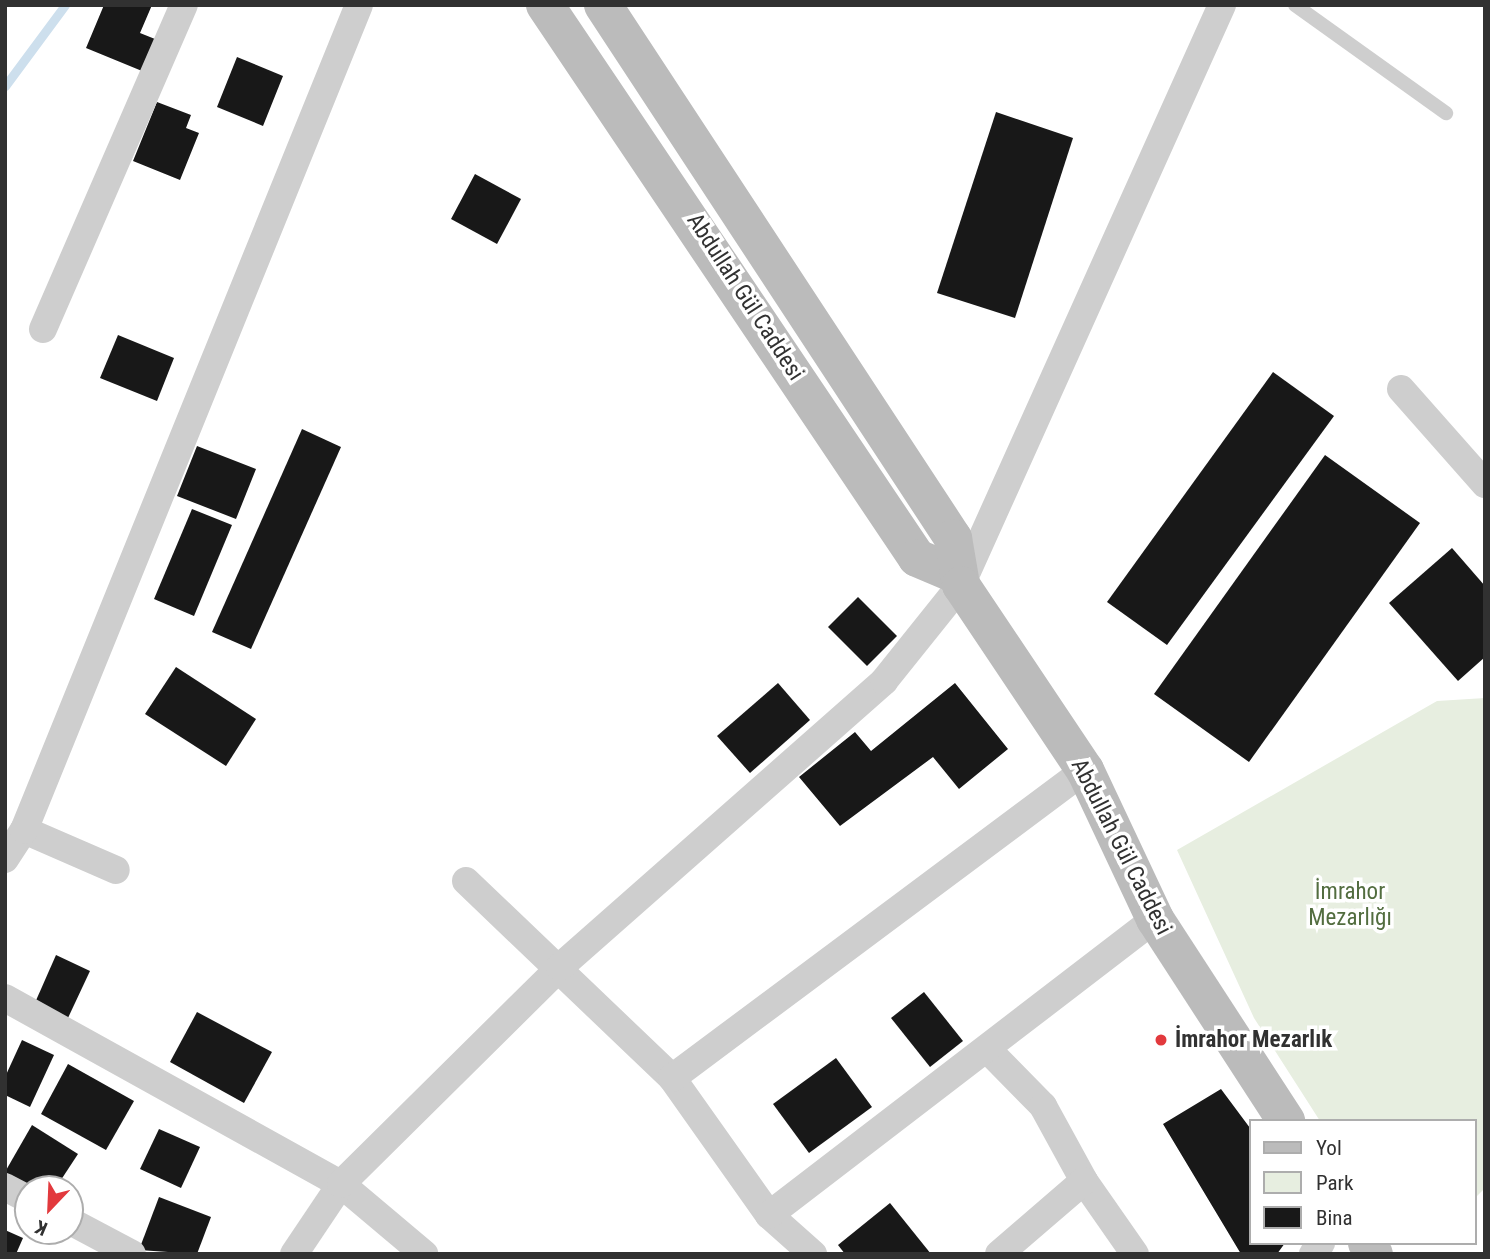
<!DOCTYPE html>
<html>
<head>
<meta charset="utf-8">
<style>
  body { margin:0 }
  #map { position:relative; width:1490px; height:1259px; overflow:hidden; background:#fff; font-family:"Roboto Condensed",sans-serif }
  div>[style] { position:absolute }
  .green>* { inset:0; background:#e7eee0 }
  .stream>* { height:9px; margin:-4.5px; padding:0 4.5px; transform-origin:4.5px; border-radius:4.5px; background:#cddfed }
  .building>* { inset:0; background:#181818 }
  .lane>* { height:14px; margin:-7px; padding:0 7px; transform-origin:7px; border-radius:7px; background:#cecece }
  .street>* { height:28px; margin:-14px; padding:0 14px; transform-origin:14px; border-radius:14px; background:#cecece }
  .secondary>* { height:38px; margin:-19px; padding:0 19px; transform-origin:19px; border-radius:19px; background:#bbb }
  .dots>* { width:19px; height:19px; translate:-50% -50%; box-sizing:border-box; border:4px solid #fff; border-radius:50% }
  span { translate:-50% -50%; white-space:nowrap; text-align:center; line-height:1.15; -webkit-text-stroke:7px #fff; paint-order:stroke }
  .street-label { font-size:23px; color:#313131 }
  .park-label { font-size:23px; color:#526d3f }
  .poi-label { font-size:23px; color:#313131; font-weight:700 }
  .left { translate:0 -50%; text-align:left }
  .frame { position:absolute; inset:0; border:7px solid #313131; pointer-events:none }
  .legend { position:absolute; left:1249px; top:1119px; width:228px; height:126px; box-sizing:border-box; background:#fff; border:2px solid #adadad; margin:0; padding:9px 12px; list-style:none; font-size:21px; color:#313131 }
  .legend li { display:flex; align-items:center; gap:14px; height:35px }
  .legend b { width:35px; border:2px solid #adadad }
  .north { position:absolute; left:14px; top:1175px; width:70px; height:70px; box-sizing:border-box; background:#fff; border:2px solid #adadad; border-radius:50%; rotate:203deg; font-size:19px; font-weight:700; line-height:28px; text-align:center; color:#313131 }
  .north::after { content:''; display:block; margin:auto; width:24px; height:32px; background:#e2393d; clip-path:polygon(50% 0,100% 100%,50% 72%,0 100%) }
</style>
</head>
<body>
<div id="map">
  <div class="green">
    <i style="clip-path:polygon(1485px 698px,1485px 1188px,1474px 1199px,1474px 1121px,1320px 1121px,1254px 1018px,1177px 850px,1437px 701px)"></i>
  </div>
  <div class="stream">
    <i style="left:5px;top:86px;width:101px;rotate:-53.5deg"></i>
  </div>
  <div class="building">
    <i style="clip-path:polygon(104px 5px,152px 5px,140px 33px,155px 39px,142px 71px,86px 48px)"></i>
    <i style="clip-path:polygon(237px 57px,283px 76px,263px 126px,217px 107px)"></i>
    <i style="clip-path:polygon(157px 102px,191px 115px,186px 128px,199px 133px,180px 180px,133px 161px)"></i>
    <i style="clip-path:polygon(996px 112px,1073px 138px,1015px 318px,937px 293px)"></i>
    <i style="clip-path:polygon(475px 174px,521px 199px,497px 244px,451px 219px)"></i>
    <i style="clip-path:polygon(118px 335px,174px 358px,157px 401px,100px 378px)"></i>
    <i style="clip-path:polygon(1273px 372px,1334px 416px,1167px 645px,1107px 602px)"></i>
    <i style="clip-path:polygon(302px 429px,341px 447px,251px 649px,212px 632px)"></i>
    <i style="clip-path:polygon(197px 446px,256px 469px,236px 519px,177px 496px)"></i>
    <i style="clip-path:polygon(1325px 455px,1420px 523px,1249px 762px,1154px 694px)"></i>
    <i style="clip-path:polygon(192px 509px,232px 525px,194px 616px,154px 599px)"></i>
    <i style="clip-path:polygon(1452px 548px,1485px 586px,1485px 657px,1458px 681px,1389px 603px)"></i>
    <i style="clip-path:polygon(858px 597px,897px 636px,867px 666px,828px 627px)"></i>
    <i style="clip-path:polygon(176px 667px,256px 719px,226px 766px,145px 714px)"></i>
    <i style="clip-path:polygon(778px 683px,810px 720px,750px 773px,717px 736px)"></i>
    <i style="clip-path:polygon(955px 683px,1008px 749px,959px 789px,933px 757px,840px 826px,799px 777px,855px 732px,871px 751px)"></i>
    <i style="clip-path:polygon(56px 955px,90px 971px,67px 1020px,34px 1005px)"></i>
    <i style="clip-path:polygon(924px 992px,963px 1041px,930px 1067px,891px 1018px)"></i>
    <i style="clip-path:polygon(197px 1012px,272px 1052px,244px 1103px,170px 1062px)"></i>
    <i style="clip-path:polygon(22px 1040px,54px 1055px,30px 1107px,5px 1095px,5px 1077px)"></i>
    <i style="clip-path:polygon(836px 1058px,872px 1107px,809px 1153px,773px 1104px)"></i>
    <i style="clip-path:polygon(68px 1064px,134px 1101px,106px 1150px,41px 1114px)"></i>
    <i style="clip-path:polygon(1221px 1089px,1250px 1128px,1250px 1243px,1285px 1243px,1277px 1254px,1241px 1254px,1163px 1124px)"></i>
    <i style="clip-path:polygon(32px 1125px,78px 1154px,55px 1189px,32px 1189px,5px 1172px)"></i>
    <i style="clip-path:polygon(159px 1129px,200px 1147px,181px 1188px,140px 1169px)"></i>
    <i style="clip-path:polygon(159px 1197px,211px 1217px,197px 1254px,139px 1250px)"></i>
    <i style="clip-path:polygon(890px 1203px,931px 1254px,845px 1254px,838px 1245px)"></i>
    <i style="clip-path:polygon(5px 1230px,23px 1238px,16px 1254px,5px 1254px)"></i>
  </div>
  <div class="lane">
    <i style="left:1295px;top:5px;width:186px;rotate:35.6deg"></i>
  </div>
  <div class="street">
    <i style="left:43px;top:329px;width:353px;rotate:-66.5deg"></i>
    <i style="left:1401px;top:389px;width:127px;rotate:48.5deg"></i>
    <i style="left:24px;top:830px;width:100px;rotate:23.5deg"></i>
    <i style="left:5px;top:859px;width:35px;rotate:-57deg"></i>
    <i style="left:24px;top:830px;width:890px;rotate:-67.9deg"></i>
    <i style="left:466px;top:881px;width:285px;rotate:43.7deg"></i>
    <i style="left:672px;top:1078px;width:168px;rotate:54.7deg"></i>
    <i style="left:769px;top:1215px;width:59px;rotate:41.6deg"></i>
    <i style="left:5px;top:998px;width:384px;rotate:29deg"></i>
    <i style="left:341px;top:1184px;width:109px;rotate:40.1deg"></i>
    <i style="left:987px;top:1049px;width:80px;rotate:45.5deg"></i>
    <i style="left:1043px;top:1106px;width:85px;rotate:61.3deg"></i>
    <i style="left:1084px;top:1181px;width:89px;rotate:55.1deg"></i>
    <i style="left:672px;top:1078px;width:515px;rotate:-36.71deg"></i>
    <i style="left:5px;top:1187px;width:26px;rotate:28deg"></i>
    <i style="left:769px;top:1215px;width:486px;rotate:-37.5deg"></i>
    <i style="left:70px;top:1221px;width:70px;rotate:28deg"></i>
    <i style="left:294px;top:1254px;width:84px;rotate:-56.1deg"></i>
    <i style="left:341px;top:1184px;width:308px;rotate:-44.7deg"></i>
    <i style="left:560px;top:967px;width:432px;rotate:-41.4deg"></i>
    <i style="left:884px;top:681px;width:123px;rotate:-51.3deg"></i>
    <i style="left:961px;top:585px;width:636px;rotate:-65.77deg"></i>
    <i style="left:999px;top:1254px;width:112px;rotate:-40.7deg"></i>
    <i style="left:1313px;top:1254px;width:14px;rotate:-54deg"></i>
  </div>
  <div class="secondary">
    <i style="left:545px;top:5px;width:666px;rotate:56.07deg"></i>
    <i style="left:917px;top:558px;width:41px;rotate:22.8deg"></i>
    <i style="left:603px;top:5px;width:638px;rotate:56.71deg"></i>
    <i style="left:953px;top:538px;width:48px;rotate:80.3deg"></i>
    <i style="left:961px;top:585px;width:223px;rotate:56.2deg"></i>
    <i style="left:1085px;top:770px;width:165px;rotate:64.8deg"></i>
    <i style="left:1155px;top:919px;width:241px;rotate:57deg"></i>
    <i style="left:1367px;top:1243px;width:13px;rotate:58deg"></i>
  </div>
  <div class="dots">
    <i style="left:1161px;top:1040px;background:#e2393d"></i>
  </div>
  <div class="street-label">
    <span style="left:745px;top:297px;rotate:57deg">Abdullah Gül Caddesi</span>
    <span style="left:1121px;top:847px;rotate:63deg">Abdullah Gül Caddesi</span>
  </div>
  <div class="park-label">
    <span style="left:1350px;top:905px">İmrahor<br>Mezarlığı</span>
  </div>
  <div class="poi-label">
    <span class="left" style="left:1175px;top:1040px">İmrahor Mezarlık</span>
  </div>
  <div class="frame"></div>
  <ul class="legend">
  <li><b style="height:9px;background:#bbb"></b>Yol</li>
  <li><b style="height:19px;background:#e7eee0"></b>Park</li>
  <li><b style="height:19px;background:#181818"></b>Bina</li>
  </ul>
  <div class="north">K</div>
</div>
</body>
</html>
